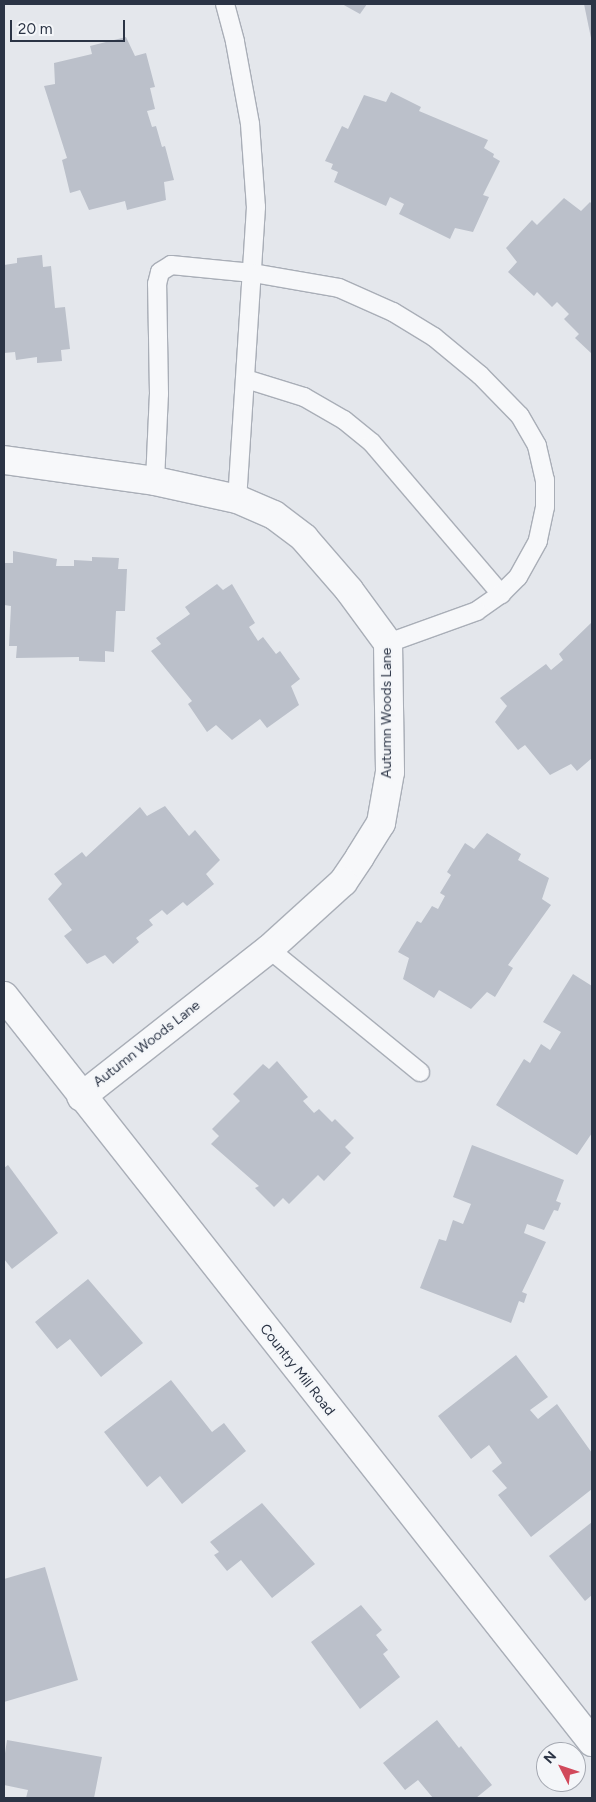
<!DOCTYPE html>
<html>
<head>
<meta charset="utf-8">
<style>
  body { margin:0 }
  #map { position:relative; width:596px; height:1802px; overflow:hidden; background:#e4e7ec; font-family:Figtree,sans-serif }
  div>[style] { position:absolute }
  .building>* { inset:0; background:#bbc0ca }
  .roads { filter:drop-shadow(1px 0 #a9aeb7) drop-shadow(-1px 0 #a9aeb7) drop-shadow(0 1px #a9aeb7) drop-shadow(0 -1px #a9aeb7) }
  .service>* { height:18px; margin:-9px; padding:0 9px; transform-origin:9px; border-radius:9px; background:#f7f8fa }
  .minor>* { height:28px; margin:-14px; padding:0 14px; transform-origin:14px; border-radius:14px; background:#f7f8fa }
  span { translate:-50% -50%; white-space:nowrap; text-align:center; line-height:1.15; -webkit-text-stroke:4px #f4f6f9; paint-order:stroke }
  .street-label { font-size:14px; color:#2b3445 }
  .frame { position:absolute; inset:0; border:5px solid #2b3445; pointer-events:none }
  .north { position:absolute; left:536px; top:1742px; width:50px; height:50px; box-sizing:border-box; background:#f4f6f9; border:1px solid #a4a8b1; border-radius:50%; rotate:311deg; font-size:14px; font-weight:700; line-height:20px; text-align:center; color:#2b3445 }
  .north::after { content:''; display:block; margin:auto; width:18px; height:22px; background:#d1495b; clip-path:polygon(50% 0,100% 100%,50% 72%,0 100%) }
  .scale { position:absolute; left:10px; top:20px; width:115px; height:22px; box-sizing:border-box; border:2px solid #2b3445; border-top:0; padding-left:6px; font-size:15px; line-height:18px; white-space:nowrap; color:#2b3445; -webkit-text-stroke:4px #f4f6f9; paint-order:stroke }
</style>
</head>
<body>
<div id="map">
  <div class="building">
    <i style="clip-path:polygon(342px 4px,367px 4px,360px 14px)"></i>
    <i style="clip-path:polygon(584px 4px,592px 4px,592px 38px,591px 38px)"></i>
    <i style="clip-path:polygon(126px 37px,135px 56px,146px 53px,155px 87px,150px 88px,155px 109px,147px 111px,152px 127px,156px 126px,162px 147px,165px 146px,174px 180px,164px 182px,166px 200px,127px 210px,125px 201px,89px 210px,80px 190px,70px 193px,62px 160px,67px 158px,44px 86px,55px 84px,54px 63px,92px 54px,90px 46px)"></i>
    <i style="clip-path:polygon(391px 92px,421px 107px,419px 111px,488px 140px,484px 148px,494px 154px,493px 157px,500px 161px,483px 195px,489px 197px,473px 232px,455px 228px,450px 239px,399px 214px,404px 204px,390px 197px,386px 206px,334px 182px,338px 172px,331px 169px,333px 164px,325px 161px,342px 126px,348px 129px,364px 95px,386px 102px)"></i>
    <i style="clip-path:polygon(564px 198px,581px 211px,590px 202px,592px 204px,592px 354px,575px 338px,579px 334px,564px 319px,569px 314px,557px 302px,552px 307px,537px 292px,534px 296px,508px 272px,517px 262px,506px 248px,532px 220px,537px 225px)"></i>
    <i style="clip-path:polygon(42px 255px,43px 267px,51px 266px,55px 308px,65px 307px,70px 349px,61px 350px,62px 361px,37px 363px,37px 357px,16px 360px,15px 352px,4px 353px,4px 265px,17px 263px,17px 258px)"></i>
    <i style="clip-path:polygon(13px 551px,57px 559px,56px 566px,74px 566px,74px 560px,92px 561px,92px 557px,119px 558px,118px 569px,127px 569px,125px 611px,116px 611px,114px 652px,105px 651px,105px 662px,79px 661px,79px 657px,16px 658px,17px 646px,9px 646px,11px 606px,4px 605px,4px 563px,13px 563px)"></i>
    <i style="clip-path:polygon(217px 584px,223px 590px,232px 584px,255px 623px,249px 627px,258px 641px,263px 637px,276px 654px,280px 651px,300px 679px,291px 686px,299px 705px,267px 728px,260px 719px,232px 740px,216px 725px,207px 732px,188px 704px,192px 701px,151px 651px,161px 644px,156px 638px,190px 614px,185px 607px)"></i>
    <i style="clip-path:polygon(592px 622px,592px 758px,577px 771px,571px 764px,550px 775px,525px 745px,518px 750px,495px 722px,507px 706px,500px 698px,546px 664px,551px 670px,563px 660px,559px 654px)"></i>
    <i style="clip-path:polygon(165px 806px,189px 836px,195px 830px,220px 860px,206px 874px,214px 884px,187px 906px,183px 902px,167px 915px,162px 910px,149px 920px,153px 925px,136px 938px,139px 942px,113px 964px,105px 955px,87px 964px,64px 936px,72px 930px,48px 899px,62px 884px,54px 874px,82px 852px,86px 857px,140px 807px,147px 816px)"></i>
    <i style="clip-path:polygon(487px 833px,521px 854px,518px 860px,549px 878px,542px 899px,551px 905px,508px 965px,513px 968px,495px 997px,487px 992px,471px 1009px,439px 990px,434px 998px,403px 979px,409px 958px,398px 952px,417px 921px,421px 923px,432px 906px,438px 909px,445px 896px,440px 893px,451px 875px,447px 872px,465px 843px,474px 849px)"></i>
    <i style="clip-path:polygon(573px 974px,592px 986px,592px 1133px,577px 1155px,496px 1105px,524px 1059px,530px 1063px,541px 1044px,550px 1050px,561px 1032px,543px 1022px)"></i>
    <i style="clip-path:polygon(277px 1061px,308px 1097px,303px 1101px,314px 1113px,319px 1109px,332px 1122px,335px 1119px,354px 1138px,345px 1147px,351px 1153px,324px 1181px,318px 1175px,289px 1204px,283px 1198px,274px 1207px,255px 1188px,259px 1186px,211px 1144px,219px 1136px,212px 1129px,240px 1101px,233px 1094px,263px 1064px,269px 1069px)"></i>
    <i style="clip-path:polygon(472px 1145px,564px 1180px,556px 1201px,561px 1203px,558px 1211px,554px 1210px,544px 1230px,527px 1224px,524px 1233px,546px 1242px,522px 1292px,527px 1294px,524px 1303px,519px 1301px,511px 1323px,420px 1288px,439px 1239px,446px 1241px,453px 1220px,463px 1224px,471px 1204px,453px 1197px)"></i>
    <i style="clip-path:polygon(8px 1165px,58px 1233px,12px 1269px,4px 1259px,4px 1168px)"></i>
    <i style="clip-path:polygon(88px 1279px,143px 1343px,101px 1377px,70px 1339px,57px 1349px,35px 1322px)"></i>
    <i style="clip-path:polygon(516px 1355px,548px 1397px,530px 1410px,538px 1419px,557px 1404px,592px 1453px,592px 1489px,531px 1537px,498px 1495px,507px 1488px,492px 1471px,502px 1463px,489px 1445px,471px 1459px,438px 1416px)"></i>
    <i style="clip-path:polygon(171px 1380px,212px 1432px,224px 1423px,246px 1451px,182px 1504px,160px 1476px,147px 1487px,104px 1432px)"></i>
    <i style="clip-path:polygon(262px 1503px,315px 1564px,272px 1598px,241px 1560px,227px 1571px,214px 1555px,219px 1552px,210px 1542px)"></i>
    <i style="clip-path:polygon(592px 1522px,592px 1595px,585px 1601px,549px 1556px)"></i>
    <i style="clip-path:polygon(45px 1567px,78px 1680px,4px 1702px,4px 1579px)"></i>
    <i style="clip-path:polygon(361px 1605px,382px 1630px,376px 1635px,388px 1650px,383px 1654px,400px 1677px,360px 1709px,311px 1642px)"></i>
    <i style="clip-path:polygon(437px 1720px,459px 1748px,461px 1746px,492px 1785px,476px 1798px,433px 1798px,418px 1780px,405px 1790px,383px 1763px)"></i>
    <i style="clip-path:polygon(7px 1740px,102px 1757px,94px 1798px,26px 1798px,28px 1790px,4px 1785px,4px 1760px)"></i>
  </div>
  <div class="roads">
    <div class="service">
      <i style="left:225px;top:4px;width:39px;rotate:75deg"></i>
      <i style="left:235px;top:42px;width:83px;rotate:79.6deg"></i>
      <i style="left:250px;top:124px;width:83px;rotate:85.9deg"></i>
      <i style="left:256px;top:207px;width:293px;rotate:93.7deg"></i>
      <i style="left:246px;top:379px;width:61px;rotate:17.2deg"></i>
      <i style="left:304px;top:397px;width:46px;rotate:29.9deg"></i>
      <i style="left:344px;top:420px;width:36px;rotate:39deg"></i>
      <i style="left:372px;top:443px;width:199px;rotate:49.5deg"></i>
      <i style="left:155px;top:481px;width:87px;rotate:-87.4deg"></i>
      <i style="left:159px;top:394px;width:110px;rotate:-91deg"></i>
      <i style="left:157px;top:284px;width:12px;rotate:-76deg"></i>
      <i style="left:160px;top:272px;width:13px;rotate:-32deg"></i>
      <i style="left:171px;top:265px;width:82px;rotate:5.6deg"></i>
      <i style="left:253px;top:273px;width:87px;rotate:9.9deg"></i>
      <i style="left:339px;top:288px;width:59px;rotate:24deg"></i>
      <i style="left:393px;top:312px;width:48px;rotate:31.4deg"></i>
      <i style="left:434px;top:337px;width:60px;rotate:39.6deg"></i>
      <i style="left:480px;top:375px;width:57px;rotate:45.7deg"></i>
      <i style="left:520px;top:416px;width:34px;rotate:60deg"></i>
      <i style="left:537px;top:446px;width:35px;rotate:77deg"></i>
      <i style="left:545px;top:480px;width:27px;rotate:90deg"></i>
      <i style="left:545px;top:507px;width:35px;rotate:102deg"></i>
      <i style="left:538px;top:541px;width:41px;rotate:119.1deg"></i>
      <i style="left:518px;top:577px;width:24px;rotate:135deg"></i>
      <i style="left:501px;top:594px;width:29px;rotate:145deg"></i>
      <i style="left:477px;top:611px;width:95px;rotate:160.2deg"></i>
      <i style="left:269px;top:949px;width:195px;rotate:39.2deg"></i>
    </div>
    <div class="minor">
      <i style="left:4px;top:460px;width:152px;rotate:7.9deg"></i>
      <i style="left:155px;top:481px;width:84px;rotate:12.4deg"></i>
      <i style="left:237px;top:499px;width:40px;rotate:23.4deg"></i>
      <i style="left:274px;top:515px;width:38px;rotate:37deg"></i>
      <i style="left:304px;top:538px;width:69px;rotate:49.1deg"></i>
      <i style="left:349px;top:590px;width:66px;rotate:53.7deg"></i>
      <i style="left:388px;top:643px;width:129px;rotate:89.1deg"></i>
      <i style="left:390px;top:772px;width:52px;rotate:100deg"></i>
      <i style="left:381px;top:823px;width:40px;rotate:122deg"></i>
      <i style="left:360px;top:857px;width:30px;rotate:124deg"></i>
      <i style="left:343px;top:882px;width:100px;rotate:137.8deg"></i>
      <i style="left:269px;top:949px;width:239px;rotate:141.8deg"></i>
      <i style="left:4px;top:996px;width:950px;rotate:51.75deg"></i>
    </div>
  </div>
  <div class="street-label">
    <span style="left:387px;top:713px;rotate:-90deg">Autumn Woods Lane</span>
    <span style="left:147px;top:1044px;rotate:-38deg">Autumn Woods Lane</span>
    <span style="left:297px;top:1370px;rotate:52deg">Country Mill Road</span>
  </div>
  <div class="frame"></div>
  <div class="north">N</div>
  <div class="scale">20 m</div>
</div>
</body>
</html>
